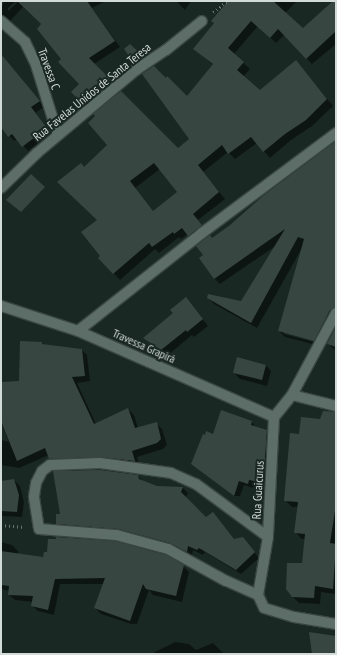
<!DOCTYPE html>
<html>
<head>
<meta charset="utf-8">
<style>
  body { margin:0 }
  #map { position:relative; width:337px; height:655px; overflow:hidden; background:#1a2824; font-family:"PT Sans Narrow",sans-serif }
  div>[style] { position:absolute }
  .shadow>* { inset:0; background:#0007 }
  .building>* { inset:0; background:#374641 }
  .path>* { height:2.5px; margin-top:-1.25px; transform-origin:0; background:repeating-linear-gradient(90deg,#687470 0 1px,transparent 0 4px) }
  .roads { filter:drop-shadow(1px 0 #3a4642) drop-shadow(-1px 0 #3a4642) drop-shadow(0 1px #3a4642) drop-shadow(0 -1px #3a4642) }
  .minor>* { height:10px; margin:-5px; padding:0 5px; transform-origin:5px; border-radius:5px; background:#5d6e68 }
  span { translate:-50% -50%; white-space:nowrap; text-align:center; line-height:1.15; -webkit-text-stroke:4px #1a2824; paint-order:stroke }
  .street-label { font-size:12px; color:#d2dbd8 }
  .frame { position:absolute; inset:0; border:2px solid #d2dbd8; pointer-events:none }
</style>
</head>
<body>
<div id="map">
  <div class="shadow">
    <i style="clip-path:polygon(4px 1px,16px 1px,8px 8px,8px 11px,19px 1px,106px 1px,92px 8px,120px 47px,94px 64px,118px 88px,91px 110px,73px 92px,81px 84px,62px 59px,42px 25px,23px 7px,10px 21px,4px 22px,1px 19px,1px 9px)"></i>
    <i style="clip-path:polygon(176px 1px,191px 1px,185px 10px)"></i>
    <i style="clip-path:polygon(evenodd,230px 1px,297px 1px,285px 13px,303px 30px,336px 1px,336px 44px,312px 64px,284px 35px,276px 43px,258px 26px,234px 54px,250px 69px,243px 77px,260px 92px,302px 68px,333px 106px,312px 126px,291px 140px,270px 158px,257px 143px,235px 159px,228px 152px,203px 172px,225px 199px,198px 220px,207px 231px,195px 241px,188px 234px,181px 239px,179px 237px,159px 253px,155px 249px,120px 280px,99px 258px,101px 256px,99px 221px,84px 168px,178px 149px,190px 139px,187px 98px,213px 65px,195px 49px,230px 1px,160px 169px,178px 192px,153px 212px,135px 188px,160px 169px)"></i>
    <i style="clip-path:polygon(130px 45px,146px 60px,138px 66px,125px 49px)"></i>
    <i style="clip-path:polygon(1px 65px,10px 65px,44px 107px,35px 113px,51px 133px,28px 151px,17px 139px,14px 141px,1px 126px)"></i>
    <i style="clip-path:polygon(evenodd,336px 142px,336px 316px,320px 346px,285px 337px,279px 331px,302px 248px,257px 328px,214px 304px,208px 298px,241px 303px,277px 245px,220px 284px,214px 278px,204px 255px,212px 239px,336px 142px,284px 332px,319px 341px,318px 343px,284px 334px,284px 332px)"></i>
    <i style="clip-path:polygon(191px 304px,208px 326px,194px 337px,192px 335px,168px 355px,145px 338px)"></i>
    <i style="clip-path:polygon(336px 329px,336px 351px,328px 344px)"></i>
    <i style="clip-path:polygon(42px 343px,44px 345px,81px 349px,87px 355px,90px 381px,77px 383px,96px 424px,128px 409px,134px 415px,138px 428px,156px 423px,162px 429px,167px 445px,163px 449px,137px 457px,140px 467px,56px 464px,49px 455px,19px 468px,1px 465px,1px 440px,9px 442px,1px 422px,1px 383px,20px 382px)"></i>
    <i style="clip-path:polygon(266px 365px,271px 371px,267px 386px,240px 379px,234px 373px)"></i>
    <i style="clip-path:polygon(336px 413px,336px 594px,321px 592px,320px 604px,299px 603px,292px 596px,302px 564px,306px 539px,302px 539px,295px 532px,298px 507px,292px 507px,285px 500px,299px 435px,320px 420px)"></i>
    <i style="clip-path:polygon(252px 422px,256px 428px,266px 431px,271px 436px,270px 464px,264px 487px,254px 484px,253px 488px,244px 485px,240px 496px,234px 496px,197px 468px,214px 435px)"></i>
    <i style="clip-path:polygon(138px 476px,144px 482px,157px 487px,183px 488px,188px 493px,185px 498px,206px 518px,234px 540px,243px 538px,259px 558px,241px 574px,205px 552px,203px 555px,193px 550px,192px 556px,176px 548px,124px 533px,62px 529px,57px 523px,61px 515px)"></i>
    <i style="clip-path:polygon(14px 480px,20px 486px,24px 502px,22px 517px,1px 516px,1px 482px)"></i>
    <i style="clip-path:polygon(1px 542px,12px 545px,18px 551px,18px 554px,44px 558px,183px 566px,189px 572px,182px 602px,153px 595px,149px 590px,137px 624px,131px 624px,101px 614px,95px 608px,104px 584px,60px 584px,54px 615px,38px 611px,32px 605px,33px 602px,15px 600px,9px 595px,10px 591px,1px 589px)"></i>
    <i style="clip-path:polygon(175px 642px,189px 644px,196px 650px,213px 643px,224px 654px,151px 654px)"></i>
  </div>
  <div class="building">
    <i style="clip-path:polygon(17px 1px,87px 1px,115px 41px,89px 58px,112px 81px,84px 105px,71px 92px,79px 84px,58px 62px,61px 59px,37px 29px,41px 24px)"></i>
    <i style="clip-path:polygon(evenodd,228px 1px,273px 1px,303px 28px,333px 1px,336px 1px,336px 31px,306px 59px,278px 29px,270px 38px,251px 21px,228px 48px,244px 62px,237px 70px,260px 90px,296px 60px,327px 99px,306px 120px,285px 134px,263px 152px,251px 137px,228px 154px,222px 145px,198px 165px,219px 192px,193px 214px,202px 225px,188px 236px,182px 228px,174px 234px,173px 232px,152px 247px,149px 243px,113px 274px,98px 258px,100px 256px,81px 232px,97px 220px,57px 182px,81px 163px,84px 167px,107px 145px,88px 123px,95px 116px,93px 114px,121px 91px,178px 148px,189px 139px,142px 74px,154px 66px,166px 78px,167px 76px,187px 96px,213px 64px,193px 49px,214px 23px,211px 21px,228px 1px,154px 163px,177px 192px,153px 211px,130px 181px,154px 163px)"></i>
    <i style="clip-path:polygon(130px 44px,144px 57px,134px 63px,124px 49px)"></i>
    <i style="clip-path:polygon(1px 54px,40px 101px,31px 107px,47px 128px,22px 147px,12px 134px,8px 137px,1px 127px)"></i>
    <i style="clip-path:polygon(336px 141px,336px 307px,330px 310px,314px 341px,278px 331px,304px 239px,298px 237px,251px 323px,207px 298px,208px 294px,241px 301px,285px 229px,214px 279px,199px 258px,203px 255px,196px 246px,210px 235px,212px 238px,230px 225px,264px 195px)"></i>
    <i style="clip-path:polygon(31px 174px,45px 187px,21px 212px,6px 200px)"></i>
    <i style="clip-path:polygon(186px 297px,203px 319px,187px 332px,186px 330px,161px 350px,143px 338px,173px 313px,170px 310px)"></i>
    <i style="clip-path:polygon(336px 327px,336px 347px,327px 344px)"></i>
    <i style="clip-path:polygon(20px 341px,42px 342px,42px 344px,82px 349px,85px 376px,72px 377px,94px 424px,128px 408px,135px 428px,157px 422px,161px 439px,157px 443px,132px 451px,135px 461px,100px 457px,49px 459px,45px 448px,17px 461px,1px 421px,1px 382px,19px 381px)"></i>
    <i style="clip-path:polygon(237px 357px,266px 365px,262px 380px,233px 373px)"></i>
    <i style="clip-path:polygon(221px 410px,252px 421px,251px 425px,267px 430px,265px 459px,259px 482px,249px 480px,248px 484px,239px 481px,234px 496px,191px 464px,203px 434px,205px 435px,206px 431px,213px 434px)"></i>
    <i style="clip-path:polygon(323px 411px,336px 412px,336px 504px,330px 543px,336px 544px,333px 589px,315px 586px,314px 598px,292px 597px,286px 589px,287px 563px,302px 563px,305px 534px,294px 533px,298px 502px,284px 501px,290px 433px,299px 434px,301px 417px,320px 419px)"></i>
    <i style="clip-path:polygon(100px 470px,138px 475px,139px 479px,157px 486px,183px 487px,181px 492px,206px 517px,213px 512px,234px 539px,243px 537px,255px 552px,236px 570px,199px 548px,197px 550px,188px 546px,187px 552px,170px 543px,118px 529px,56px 524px,56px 514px,60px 514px,53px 471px)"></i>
    <i style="clip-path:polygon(14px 479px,19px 495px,17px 512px,1px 511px,1px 481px)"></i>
    <i style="clip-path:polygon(56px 537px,115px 541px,166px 555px,184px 565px,176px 596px,146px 589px,143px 584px,130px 621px,94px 608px,105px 578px,55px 579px,48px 610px,31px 606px,33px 596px,8px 595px,9px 586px,1px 585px,1px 551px,43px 557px,44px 552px,47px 552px,48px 539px,56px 539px)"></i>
    <i style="clip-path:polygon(309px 632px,336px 636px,336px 654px,312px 654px)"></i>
  </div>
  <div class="path">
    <i style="left:213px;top:12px;width:18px;rotate:-38deg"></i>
    <i style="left:1px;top:525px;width:23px;rotate:5deg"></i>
  </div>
  <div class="roads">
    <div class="minor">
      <i style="left:1px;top:21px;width:32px;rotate:41deg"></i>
      <i style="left:25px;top:42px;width:25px;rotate:64deg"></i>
      <i style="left:36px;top:65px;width:73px;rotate:72.6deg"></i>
      <i style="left:1px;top:188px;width:50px;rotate:-44.2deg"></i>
      <i style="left:37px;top:153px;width:129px;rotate:-40deg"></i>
      <i style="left:136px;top:70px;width:36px;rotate:-34deg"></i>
      <i style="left:166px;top:50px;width:46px;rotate:-38.9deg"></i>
      <i style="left:1px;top:306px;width:81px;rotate:18deg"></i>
      <i style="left:78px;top:331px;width:214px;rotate:23.7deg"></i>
      <i style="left:336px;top:313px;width:93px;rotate:118.2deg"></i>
      <i style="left:292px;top:395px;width:28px;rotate:129deg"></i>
      <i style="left:274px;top:417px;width:120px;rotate:92.9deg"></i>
      <i style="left:268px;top:537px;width:59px;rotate:99.8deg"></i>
      <i style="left:258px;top:595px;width:14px;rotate:65deg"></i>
      <i style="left:264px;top:608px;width:31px;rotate:17deg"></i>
      <i style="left:294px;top:617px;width:43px;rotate:9.5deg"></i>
      <i style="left:78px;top:331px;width:158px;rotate:-38.3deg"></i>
      <i style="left:202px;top:233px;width:167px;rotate:-36.7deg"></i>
      <i style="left:292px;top:395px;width:45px;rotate:14deg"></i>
      <i style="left:258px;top:595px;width:35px;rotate:-156deg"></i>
      <i style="left:226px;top:581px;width:66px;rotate:-151.1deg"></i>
      <i style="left:168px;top:549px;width:54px;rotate:-164.9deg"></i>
      <i style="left:116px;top:535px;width:77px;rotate:-175.5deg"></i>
      <i style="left:39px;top:529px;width:33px;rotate:-99deg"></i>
      <i style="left:34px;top:496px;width:13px;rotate:-81deg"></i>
      <i style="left:36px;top:483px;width:13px;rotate:-63deg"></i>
      <i style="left:42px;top:471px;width:10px;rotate:-37deg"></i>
      <i style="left:50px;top:465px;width:50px;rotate:-2.3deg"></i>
      <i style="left:100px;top:463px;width:72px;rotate:8deg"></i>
      <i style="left:171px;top:473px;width:27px;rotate:24deg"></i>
      <i style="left:196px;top:484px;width:89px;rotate:36.4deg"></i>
    </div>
  </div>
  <div class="street-label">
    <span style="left:49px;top:69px;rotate:70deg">Travessa C</span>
    <span style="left:92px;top:92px;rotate:-39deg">Rua Favelas Unidos de Santa Teresa</span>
    <span style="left:144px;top:346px;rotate:24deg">Travessa Grapirá</span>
    <span style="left:258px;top:490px;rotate:-87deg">Rua Guaicurus</span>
  </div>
  <div class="frame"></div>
</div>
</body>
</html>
